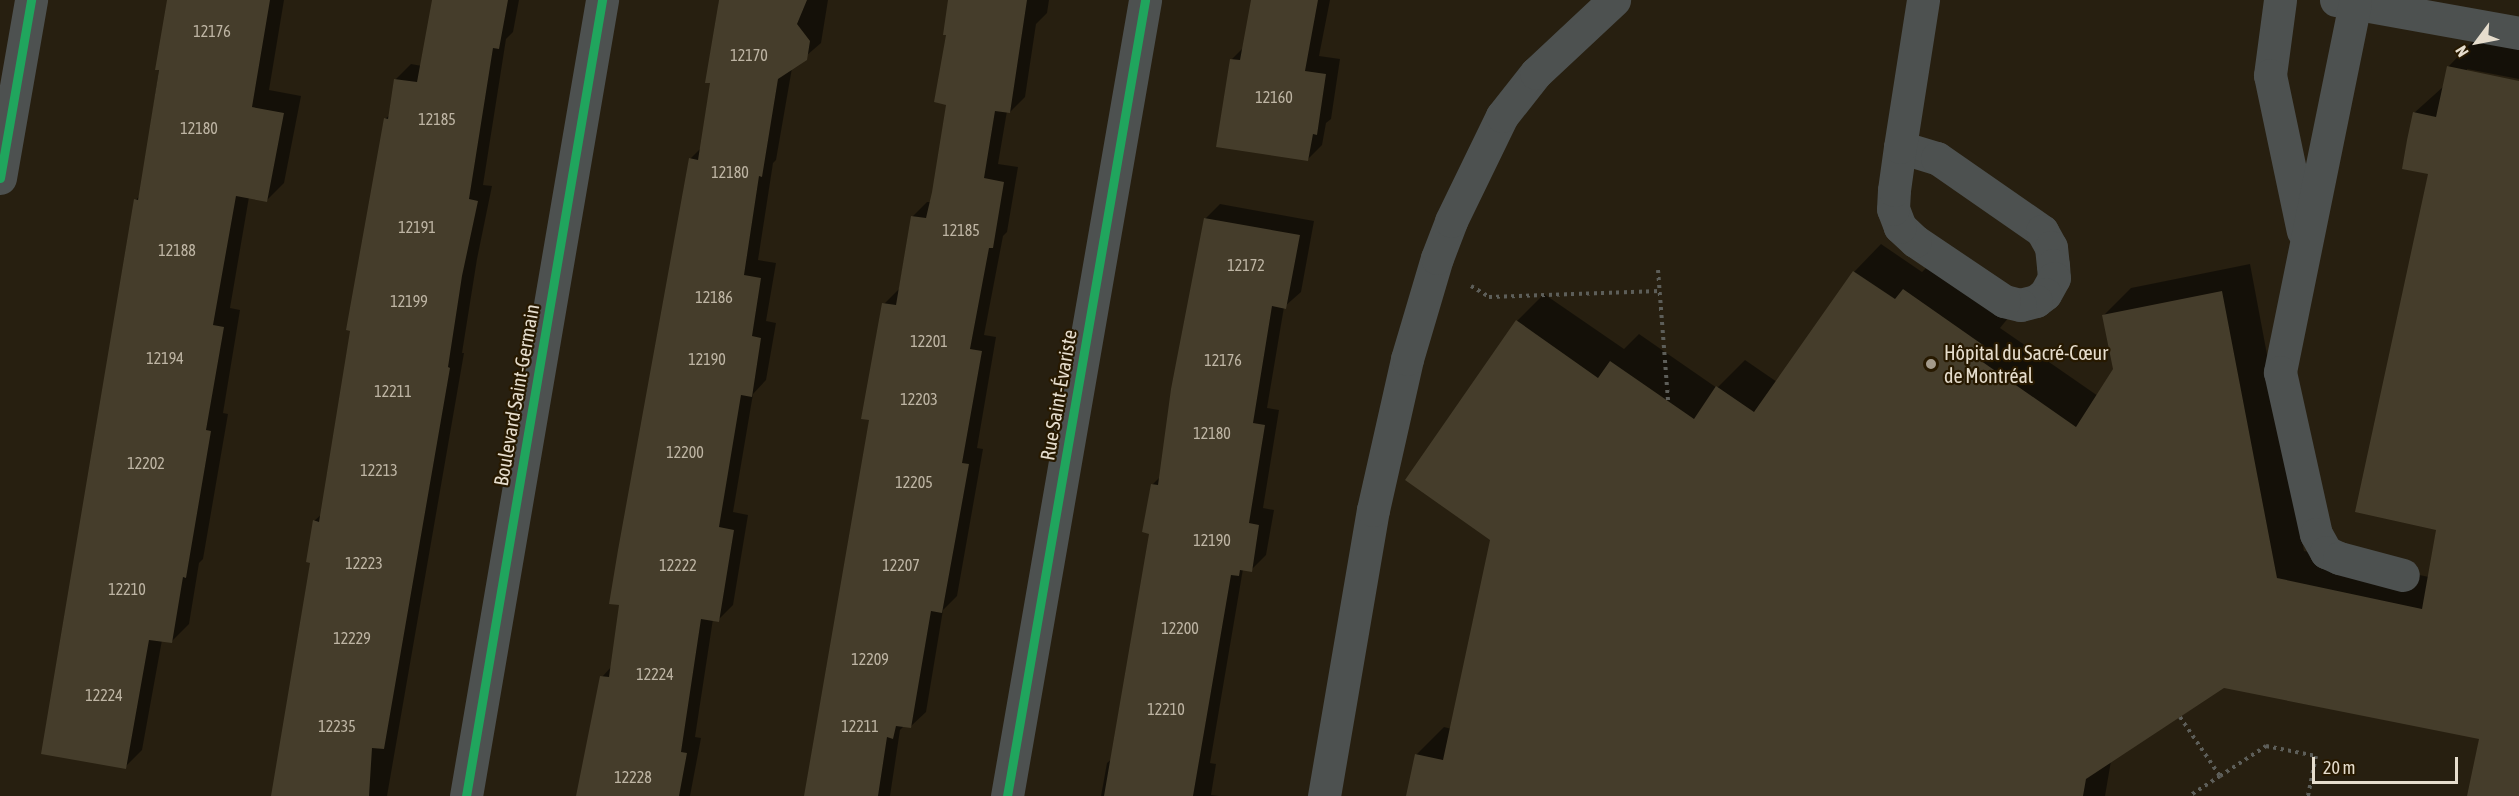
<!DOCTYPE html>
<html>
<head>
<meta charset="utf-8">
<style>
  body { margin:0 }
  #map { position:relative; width:2519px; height:796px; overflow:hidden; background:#271f10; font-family:"Asap Condensed",sans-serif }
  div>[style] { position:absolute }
  .shadow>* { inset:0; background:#0007 }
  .building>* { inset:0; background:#453d2b }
  .path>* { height:4px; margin-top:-2px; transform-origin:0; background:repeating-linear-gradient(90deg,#5d5e59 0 3px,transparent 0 7.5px) }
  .minor>* { height:33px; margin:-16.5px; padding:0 16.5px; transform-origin:16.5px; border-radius:16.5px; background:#4d5150 }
  .cycleway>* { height:9px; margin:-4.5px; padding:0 4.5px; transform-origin:4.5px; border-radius:4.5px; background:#20a55d }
  .dots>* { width:16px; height:16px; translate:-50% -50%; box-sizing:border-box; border:3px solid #271900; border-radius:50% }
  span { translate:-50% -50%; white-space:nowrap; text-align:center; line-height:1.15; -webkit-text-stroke:4.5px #271900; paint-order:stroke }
  .number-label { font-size:16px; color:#beb5a4 }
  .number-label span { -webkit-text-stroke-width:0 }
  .poi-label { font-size:20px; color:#e6ddcd }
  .left { translate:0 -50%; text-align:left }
  .street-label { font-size:20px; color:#e6ddcd }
  .north { position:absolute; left:2447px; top:12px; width:60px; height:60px; -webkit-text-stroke:4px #271900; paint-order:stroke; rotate:238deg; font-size:16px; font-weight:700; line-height:24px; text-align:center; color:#e6ddcd }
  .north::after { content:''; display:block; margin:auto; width:21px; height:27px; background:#e6ddcd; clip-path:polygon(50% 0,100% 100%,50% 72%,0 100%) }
  .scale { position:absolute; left:2312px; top:757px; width:146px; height:27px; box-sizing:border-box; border:3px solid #e6ddcd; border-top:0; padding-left:8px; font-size:18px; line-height:21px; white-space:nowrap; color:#e6ddcd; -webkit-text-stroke:4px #271900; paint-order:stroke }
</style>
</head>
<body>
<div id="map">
  <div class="shadow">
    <i style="clip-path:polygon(169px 0,284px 0,269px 90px,301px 96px,284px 183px,267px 200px,249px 197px,230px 308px,240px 310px,223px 413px,228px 414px,203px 559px,199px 563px,189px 624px,171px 642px,162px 640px,142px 750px,125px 767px,136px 200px,141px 194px)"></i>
    <i style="clip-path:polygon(435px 0,519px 0,513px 32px,506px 39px,483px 185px,492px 186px,477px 259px,462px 353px,464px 353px,387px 796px,272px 796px,311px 561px,314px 521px,322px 514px,385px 119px,390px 115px,395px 80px,411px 64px,422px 66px)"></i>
    <i style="clip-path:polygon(719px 0,828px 0,821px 43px,792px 68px,776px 160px,773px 163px,758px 260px,776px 263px,766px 321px,776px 323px,766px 380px,753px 394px,733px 512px,748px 515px,733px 605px,718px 620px,713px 619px,695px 737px,701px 738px,690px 796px,578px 796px,602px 677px,612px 666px,690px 159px,701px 148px,712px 82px)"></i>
    <i style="clip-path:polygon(955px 0,1049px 0,1047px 13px,1036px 24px,1025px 97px,1010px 112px,1007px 111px,998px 164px,1018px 167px,1007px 232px,1003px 236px,984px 335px,996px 337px,977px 448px,983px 449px,957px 596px,943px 610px,926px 712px,910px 727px,904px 726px,900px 730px,890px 796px,806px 796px,870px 419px,884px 304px,899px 289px,912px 217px,927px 202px,931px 202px,948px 103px)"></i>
    <i style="clip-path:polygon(1253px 0,1330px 0,1319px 56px,1340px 59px,1331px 119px,1326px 123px,1322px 145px,1307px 160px,1232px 59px,1244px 47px)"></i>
    <i style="clip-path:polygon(2475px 39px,2519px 48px,2519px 79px,2467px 69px,2467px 72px,2519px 82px,2519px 796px,2468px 796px,2481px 737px,2223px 687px,2111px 761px,2105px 796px,1408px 796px,1416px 755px,1444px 727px,1452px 729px,1492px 540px,1517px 321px,1544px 294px,1624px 349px,1639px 334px,1717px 388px,1745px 360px,1777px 382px,1854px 272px,1881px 244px,1922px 272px,1931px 263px,2009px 317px,2000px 328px,2098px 396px,2115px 370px,2103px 316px,2131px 288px,2250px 264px,2304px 551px,2429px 577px,2437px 528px,2430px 173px,2414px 113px,2444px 86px,2448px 67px)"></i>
    <i style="clip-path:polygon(1220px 204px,1314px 221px,1301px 292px,1284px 307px,1267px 408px,1279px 410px,1263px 508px,1274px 510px,1266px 555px,1251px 570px,1243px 569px,1210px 763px,1216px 764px,1211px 795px,1219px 796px,1101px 796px,1107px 763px,1112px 759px,1151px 533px,1152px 485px,1161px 476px,1205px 219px)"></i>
  </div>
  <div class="building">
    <i style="clip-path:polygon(167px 0,270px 0,252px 107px,284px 113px,267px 202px,236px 196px,213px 325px,224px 327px,206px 430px,211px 431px,186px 578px,183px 577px,172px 643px,149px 640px,126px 769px,41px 754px,134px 199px,138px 200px,159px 70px,155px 70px)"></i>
    <i style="clip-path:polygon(432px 0,508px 0,499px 49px,493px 48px,469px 199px,478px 201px,462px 276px,448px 367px,450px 368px,384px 749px,372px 748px,369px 796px,271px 796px,310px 563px,306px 562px,313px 520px,319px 522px,350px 331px,346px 330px,384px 118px,388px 119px,394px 79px,417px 82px)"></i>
    <i style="clip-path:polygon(719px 0,807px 0,797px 24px,810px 41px,807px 60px,778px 79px,762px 177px,759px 176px,744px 275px,761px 278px,752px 336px,761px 338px,752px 397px,741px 395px,719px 527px,734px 530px,719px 622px,701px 619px,681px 752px,687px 753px,679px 796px,576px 796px,600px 676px,609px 677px,619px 605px,609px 604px,618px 550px,689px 158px,698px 160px,710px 83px,705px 83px)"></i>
    <i style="clip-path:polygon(948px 0,1027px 0,1010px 113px,995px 111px,984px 178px,1004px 182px,993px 248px,989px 248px,970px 349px,982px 351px,962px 463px,969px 464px,960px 514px,942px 613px,931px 611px,911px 728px,896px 726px,893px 739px,887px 737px,878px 796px,804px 796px,869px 420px,861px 419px,882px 303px,896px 305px,911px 216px,926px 218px,932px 192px,946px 105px,934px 102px,946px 35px,943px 35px)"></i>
    <i style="clip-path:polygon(1251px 0,1318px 0,1305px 71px,1326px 74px,1317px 135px,1313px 134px,1308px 161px,1216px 147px,1230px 59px,1240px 60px)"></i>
    <i style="clip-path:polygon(2447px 66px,2519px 81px,2519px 796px,2467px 796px,2479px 739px,2224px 688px,2086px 779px,2083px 796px,1406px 796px,1415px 754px,1443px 760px,1490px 540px,1405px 480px,1516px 320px,1598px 378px,1610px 361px,1694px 419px,1716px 386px,1754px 412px,1853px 271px,1895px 299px,1903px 289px,1983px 345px,1974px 356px,2076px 427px,2113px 369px,2102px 315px,2222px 291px,2277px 578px,2422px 609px,2436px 530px,2355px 512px,2428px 174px,2402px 169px,2407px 140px,2413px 112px,2436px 117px)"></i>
    <i style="clip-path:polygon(1204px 218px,1300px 235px,1286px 309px,1272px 306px,1253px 423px,1265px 425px,1249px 523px,1259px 525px,1252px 572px,1240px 570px,1239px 576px,1231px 575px,1193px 796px,1104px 796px,1149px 534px,1142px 532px,1151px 484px,1158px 485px,1171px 389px)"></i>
  </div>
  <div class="path">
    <i style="left:1658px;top:270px;width:131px;rotate:85.6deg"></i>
    <i style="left:1471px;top:286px;width:21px;rotate:31deg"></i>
    <i style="left:1489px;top:297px;width:171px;rotate:-2deg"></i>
    <i style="left:2180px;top:717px;width:71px;rotate:55.9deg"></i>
    <i style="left:2220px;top:776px;width:37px;rotate:147deg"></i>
    <i style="left:2220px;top:776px;width:55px;rotate:-33.1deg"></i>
    <i style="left:2266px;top:746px;width:51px;rotate:11.3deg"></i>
    <i style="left:2316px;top:756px;width:41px;rotate:101.3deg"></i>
  </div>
  <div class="minor">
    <i style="left:2280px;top:0;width:76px;rotate:97.6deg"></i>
    <i style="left:2270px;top:75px;width:159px;rotate:78.1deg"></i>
    <i style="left:2336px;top:0;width:186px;rotate:10.2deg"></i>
    <i style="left:2355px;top:3px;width:377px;rotate:101.5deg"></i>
    <i style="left:2280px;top:372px;width:166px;rotate:77.5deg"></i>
    <i style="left:2316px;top:534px;width:21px;rotate:61deg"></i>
    <i style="left:2326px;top:552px;width:14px;rotate:25deg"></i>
    <i style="left:2339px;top:558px;width:66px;rotate:14.9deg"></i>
    <i style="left:1900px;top:147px;width:39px;rotate:17deg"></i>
    <i style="left:1937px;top:158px;width:128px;rotate:34.8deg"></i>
    <i style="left:2042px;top:231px;width:18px;rotate:61deg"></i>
    <i style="left:2051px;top:247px;width:18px;rotate:84deg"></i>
    <i style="left:2053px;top:265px;width:13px;rotate:86deg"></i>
    <i style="left:2054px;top:278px;width:18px;rotate:119deg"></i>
    <i style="left:2045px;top:294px;width:11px;rotate:142deg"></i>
    <i style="left:2036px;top:301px;width:16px;rotate:166deg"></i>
    <i style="left:2020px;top:305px;width:16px;rotate:-166deg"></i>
    <i style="left:2004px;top:301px;width:107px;rotate:-146deg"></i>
    <i style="left:1915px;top:241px;width:21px;rotate:-137deg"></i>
    <i style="left:1900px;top:227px;width:19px;rotate:-111deg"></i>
    <i style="left:1893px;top:209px;width:19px;rotate:-87deg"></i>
    <i style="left:1894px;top:190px;width:43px;rotate:-82.1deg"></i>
    <i style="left:1900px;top:147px;width:149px;rotate:-81.1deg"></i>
    <i style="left:0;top:178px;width:181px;rotate:-80.1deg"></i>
    <i style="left:466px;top:796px;width:808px;rotate:-80.3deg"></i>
    <i style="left:1007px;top:796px;width:808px;rotate:-80.16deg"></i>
    <i style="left:1324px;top:796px;width:290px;rotate:-80.3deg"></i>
    <i style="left:1373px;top:510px;width:155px;rotate:-77.3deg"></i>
    <i style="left:1407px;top:359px;width:105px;rotate:-73.5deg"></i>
    <i style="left:1437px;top:258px;width:40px;rotate:-69deg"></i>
    <i style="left:1451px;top:221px;width:117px;rotate:-64.1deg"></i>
    <i style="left:1502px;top:116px;width:55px;rotate:-51.7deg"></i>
    <i style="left:1536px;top:73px;width:107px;rotate:-43.1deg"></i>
  </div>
  <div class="cycleway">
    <i style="left:0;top:178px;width:181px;rotate:-80.1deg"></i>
    <i style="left:466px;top:796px;width:808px;rotate:-80.3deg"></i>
    <i style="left:1007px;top:796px;width:808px;rotate:-80.16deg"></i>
  </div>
  <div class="dots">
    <i style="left:1931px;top:364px;background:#a39a8b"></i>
  </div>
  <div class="number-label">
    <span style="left:212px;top:31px">12176</span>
    <span style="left:749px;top:55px">12170</span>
    <span style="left:1274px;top:97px">12160</span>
    <span style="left:437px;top:119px">12185</span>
    <span style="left:199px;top:128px">12180</span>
    <span style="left:730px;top:172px">12180</span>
    <span style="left:417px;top:227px">12191</span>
    <span style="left:961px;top:230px">12185</span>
    <span style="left:177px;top:250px">12188</span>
    <span style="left:1246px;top:265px">12172</span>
    <span style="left:714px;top:297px">12186</span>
    <span style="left:409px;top:301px">12199</span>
    <span style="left:929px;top:341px">12201</span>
    <span style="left:165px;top:358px">12194</span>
    <span style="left:707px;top:359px">12190</span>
    <span style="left:1223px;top:360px">12176</span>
    <span style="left:393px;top:391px">12211</span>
    <span style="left:919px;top:399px">12203</span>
    <span style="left:1212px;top:433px">12180</span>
    <span style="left:685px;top:452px">12200</span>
    <span style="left:146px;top:463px">12202</span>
    <span style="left:379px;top:470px">12213</span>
    <span style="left:914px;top:482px">12205</span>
    <span style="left:1212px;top:540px">12190</span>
    <span style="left:364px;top:563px">12223</span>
    <span style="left:678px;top:565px">12222</span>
    <span style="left:901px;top:565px">12207</span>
    <span style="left:127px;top:589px">12210</span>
    <span style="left:1180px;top:628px">12200</span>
    <span style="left:352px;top:638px">12229</span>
    <span style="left:870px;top:659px">12209</span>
    <span style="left:655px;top:674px">12224</span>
    <span style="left:104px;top:695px">12224</span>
    <span style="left:1166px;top:709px">12210</span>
    <span style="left:337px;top:726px">12235</span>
    <span style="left:860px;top:726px">12211</span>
    <span style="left:633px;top:777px">12228</span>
  </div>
  <div class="poi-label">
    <span class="left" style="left:1944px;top:364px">Hôpital du Sacré-Cœur<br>de Montréal</span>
  </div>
  <div class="street-label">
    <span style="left:516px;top:395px;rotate:-80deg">Boulevard Saint-Germain</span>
    <span style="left:1058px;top:395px;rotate:-80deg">Rue Saint-Évariste</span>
  </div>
  <div class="north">N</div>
  <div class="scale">20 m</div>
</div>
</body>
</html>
